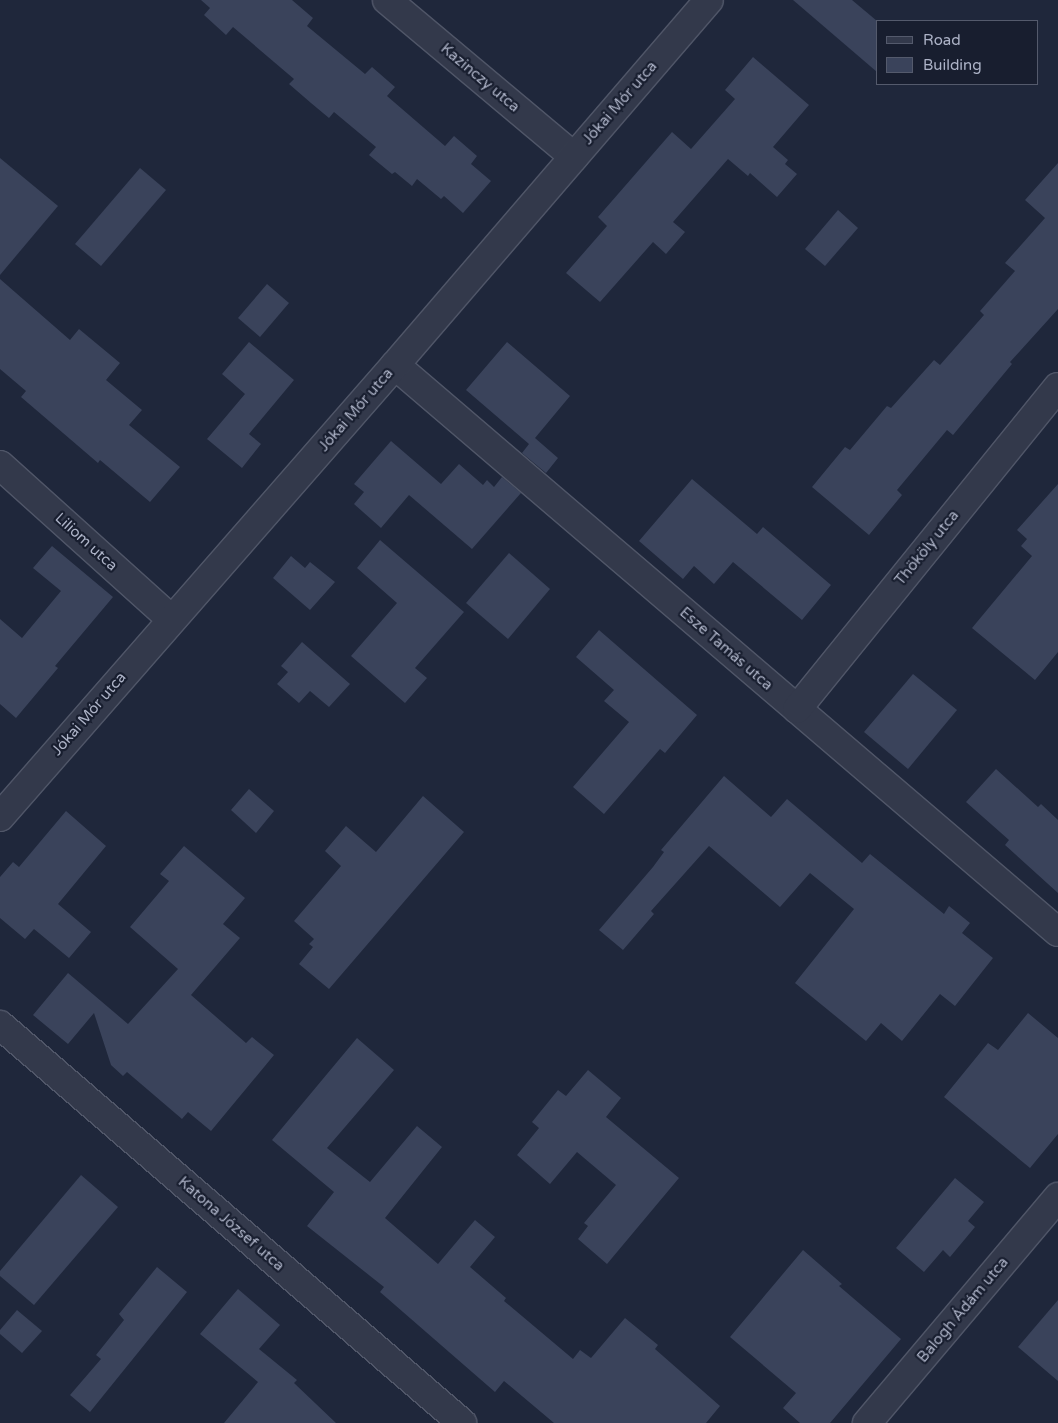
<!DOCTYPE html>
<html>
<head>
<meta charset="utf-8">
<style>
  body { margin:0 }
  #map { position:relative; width:1058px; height:1423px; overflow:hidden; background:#1f273b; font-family:"Varela Round",sans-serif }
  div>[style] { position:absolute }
  .building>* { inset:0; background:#3a435b }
  .roads { filter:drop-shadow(1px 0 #505668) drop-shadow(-1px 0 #505668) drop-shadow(0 1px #505668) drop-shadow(0 -1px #505668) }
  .street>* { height:28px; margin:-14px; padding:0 14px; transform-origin:14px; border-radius:14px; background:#33394b }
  span { translate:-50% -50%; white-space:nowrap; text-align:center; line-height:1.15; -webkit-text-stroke:4.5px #181e2f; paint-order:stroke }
  .street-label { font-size:15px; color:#adb3c7 }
  .legend { position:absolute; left:876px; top:20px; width:162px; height:65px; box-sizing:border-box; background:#181e2f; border:1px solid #545a6c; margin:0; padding:6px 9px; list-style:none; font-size:15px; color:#adb3c7 }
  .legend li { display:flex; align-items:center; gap:10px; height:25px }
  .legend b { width:25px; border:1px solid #545a6c }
</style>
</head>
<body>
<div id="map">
  <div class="building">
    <i style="clip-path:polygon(201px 0,292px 0,313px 18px,307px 26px,365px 74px,372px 67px,395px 87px,387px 96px,445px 146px,454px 136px,477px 156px,471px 164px,491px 181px,463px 213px,444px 196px,441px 199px,417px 179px,412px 186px,395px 172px,392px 174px,369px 155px,376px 147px,334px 112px,329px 118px,311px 103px,289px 84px,294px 79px,233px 27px,226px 35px,204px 15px,210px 8px)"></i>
    <i style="clip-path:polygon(793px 0,852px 0,877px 21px,877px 72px)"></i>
    <i style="clip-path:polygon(753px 57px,809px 105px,773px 147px,788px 160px,785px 164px,797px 174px,777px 197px,750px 173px,748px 176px,728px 159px,673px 222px,685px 232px,666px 254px,653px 242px,600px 302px,566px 273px,607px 226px,598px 217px,672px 132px,691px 149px,735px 99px,725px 90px)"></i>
    <i style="clip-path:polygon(0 158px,58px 206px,0 275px)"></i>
    <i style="clip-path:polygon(1058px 163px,1058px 309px,1010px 362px,1012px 364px,953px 435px,947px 430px,897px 490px,902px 495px,869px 535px,812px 487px,845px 447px,850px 450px,887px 406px,891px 408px,934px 360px,940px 365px,984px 315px,980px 311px,1015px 271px,1005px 263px,1045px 218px,1025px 200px)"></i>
    <i style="clip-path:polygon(140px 168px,166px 190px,101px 266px,75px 244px)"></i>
    <i style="clip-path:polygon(838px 210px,858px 228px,825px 266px,805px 249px)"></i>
    <i style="clip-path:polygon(0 279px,70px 340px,79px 329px,120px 363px,106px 380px,142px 410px,129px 425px,180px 467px,150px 502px,100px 460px,98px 463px,21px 397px,26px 391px,0 369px)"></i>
    <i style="clip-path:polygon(267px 284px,289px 303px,260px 337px,238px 318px)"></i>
    <i style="clip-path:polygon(249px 342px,294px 380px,249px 434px,261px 444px,242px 468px,207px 439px,245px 394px,222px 374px)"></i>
    <i style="clip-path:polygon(507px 342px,570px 396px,535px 438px,558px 458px,546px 473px,522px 453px,529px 444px,466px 390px)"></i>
    <i style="clip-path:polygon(391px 441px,441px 484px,459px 464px,483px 485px,487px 480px,494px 487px,502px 477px,521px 493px,472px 549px,409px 495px,381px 528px,354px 504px,364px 492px,354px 484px)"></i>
    <i style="clip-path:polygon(692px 479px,757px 534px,763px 527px,831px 585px,802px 620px,733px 562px,714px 584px,694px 566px,683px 579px,639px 541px)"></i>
    <i style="clip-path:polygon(1058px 484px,1058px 652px,1035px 680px,972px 628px,1032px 556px,1021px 546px,1027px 539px,1017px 530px)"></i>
    <i style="clip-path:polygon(380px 540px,464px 612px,415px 668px,427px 678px,405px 703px,351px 656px,397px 603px,357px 568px)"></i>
    <i style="clip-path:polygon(52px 546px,113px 597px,55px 666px,58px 668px,16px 718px,0 704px,0 619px,22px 638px,61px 591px,33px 568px)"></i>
    <i style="clip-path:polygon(509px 553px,550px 589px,508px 639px,466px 603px)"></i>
    <i style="clip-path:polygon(291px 556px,305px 568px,310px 562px,335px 582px,310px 610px,273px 578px)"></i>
    <i style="clip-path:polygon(599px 630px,697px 715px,665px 753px,660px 749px,604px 814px,573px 787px,629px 722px,604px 701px,614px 690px,576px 657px)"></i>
    <i style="clip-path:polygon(302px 642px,350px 684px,329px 707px,310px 691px,299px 703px,277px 684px,288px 672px,281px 666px)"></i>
    <i style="clip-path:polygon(913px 674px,957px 710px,908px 769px,864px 732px)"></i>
    <i style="clip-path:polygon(996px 769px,1038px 807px,1041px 804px,1058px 820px,1058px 893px,1005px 845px,1009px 840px,966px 802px)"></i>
    <i style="clip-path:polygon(724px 776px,771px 817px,787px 799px,862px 863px,870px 854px,944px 914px,949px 906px,970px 923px,962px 933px,993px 958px,955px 1006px,940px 994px,902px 1041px,881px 1023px,866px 1041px,795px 983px,854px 909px,810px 873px,780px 907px,709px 846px,651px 911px,654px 914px,623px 950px,599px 930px,653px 867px,664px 852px,661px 850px)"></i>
    <i style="clip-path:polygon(249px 789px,274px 811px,256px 833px,231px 810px)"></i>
    <i style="clip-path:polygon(423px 796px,464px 832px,329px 989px,299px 964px,313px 947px,309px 944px,314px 939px,294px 921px,341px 866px,325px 851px,346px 826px,376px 852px)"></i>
    <i style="clip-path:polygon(66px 811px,106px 846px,58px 904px,91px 932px,69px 958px,34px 929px,25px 939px,0 918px,0 877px,13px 862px,19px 867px)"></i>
    <i style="clip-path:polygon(184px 846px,245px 898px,223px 924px,240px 938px,191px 995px,246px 1043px,252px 1037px,274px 1055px,211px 1131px,188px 1112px,182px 1119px,127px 1072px,123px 1076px,111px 1065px,94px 1013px,68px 1044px,33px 1015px,68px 973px,128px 1024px,178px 969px,130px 927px,169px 881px,160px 874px)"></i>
    <i style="clip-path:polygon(1028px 1013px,1058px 1038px,1058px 1134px,1030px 1168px,944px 1097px,988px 1043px,998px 1050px)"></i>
    <i style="clip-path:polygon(357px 1038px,394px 1070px,327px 1148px,370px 1182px,417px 1126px,442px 1147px,385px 1218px,438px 1264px,475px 1220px,495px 1237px,470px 1267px,506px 1298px,504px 1301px,573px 1359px,580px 1350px,591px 1358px,625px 1318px,658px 1345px,655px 1349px,720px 1406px,706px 1423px,554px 1423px,504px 1381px,495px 1392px,380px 1292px,384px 1287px,307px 1226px,334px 1192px,272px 1140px)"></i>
    <i style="clip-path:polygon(588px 1070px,621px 1098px,606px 1117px,679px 1178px,607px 1264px,578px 1239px,588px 1226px,584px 1223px,616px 1185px,577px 1152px,550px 1184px,517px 1155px,539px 1128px,532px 1122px,558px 1090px,566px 1096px)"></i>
    <i style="clip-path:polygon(81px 1175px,118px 1207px,34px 1305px,0 1276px,0 1271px)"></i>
    <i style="clip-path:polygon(955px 1178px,984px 1202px,968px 1221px,975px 1227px,950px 1257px,943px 1250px,924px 1272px,896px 1248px)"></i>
    <i style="clip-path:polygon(803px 1250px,842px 1284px,839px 1286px,901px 1339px,830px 1423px,800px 1423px,783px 1408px,796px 1393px,730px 1337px)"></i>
    <i style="clip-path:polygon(157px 1267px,187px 1292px,90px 1412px,70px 1395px,101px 1359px,96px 1355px,124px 1320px,119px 1314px)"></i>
    <i style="clip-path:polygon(238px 1289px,280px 1325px,259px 1349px,297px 1380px,294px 1383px,336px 1423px,224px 1423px,258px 1382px,200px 1334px)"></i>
    <i style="clip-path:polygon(1058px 1300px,1058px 1381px,1018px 1347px)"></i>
    <i style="clip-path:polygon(17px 1310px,42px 1331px,22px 1353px,0 1334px,0 1330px)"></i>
  </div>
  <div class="roads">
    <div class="street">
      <i style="left:387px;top:0;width:244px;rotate:40deg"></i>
      <i style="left:395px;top:365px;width:872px;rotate:40.54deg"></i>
      <i style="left:0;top:465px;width:230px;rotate:42deg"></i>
      <i style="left:797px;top:709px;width:414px;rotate:-51deg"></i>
      <i style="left:0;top:817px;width:600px;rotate:-48.85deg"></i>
      <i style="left:395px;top:365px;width:481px;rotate:-49.3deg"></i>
      <i style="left:0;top:1025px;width:610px;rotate:40.74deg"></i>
      <i style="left:867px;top:1423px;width:296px;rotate:-49.8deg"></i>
    </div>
  </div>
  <div class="street-label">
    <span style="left:480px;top:78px;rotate:40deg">Kazinczy utca</span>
    <span style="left:620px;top:103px;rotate:-49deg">Jókai Mór utca</span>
    <span style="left:356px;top:410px;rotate:-49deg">Jókai Mór utca</span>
    <span style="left:86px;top:542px;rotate:42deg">Liliom utca</span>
    <span style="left:927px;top:548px;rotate:-51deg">Thököly utca</span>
    <span style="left:726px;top:649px;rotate:41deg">Esze Tamás utca</span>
    <span style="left:89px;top:714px;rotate:-49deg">Jókai Mór utca</span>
    <span style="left:231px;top:1224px;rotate:41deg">Katona József utca</span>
    <span style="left:963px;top:1310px;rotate:-50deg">Balogh Ádám utca</span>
  </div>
  <ul class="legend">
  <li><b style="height:6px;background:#33394b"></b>Road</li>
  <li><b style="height:14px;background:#3a435b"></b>Building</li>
  </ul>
</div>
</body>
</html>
